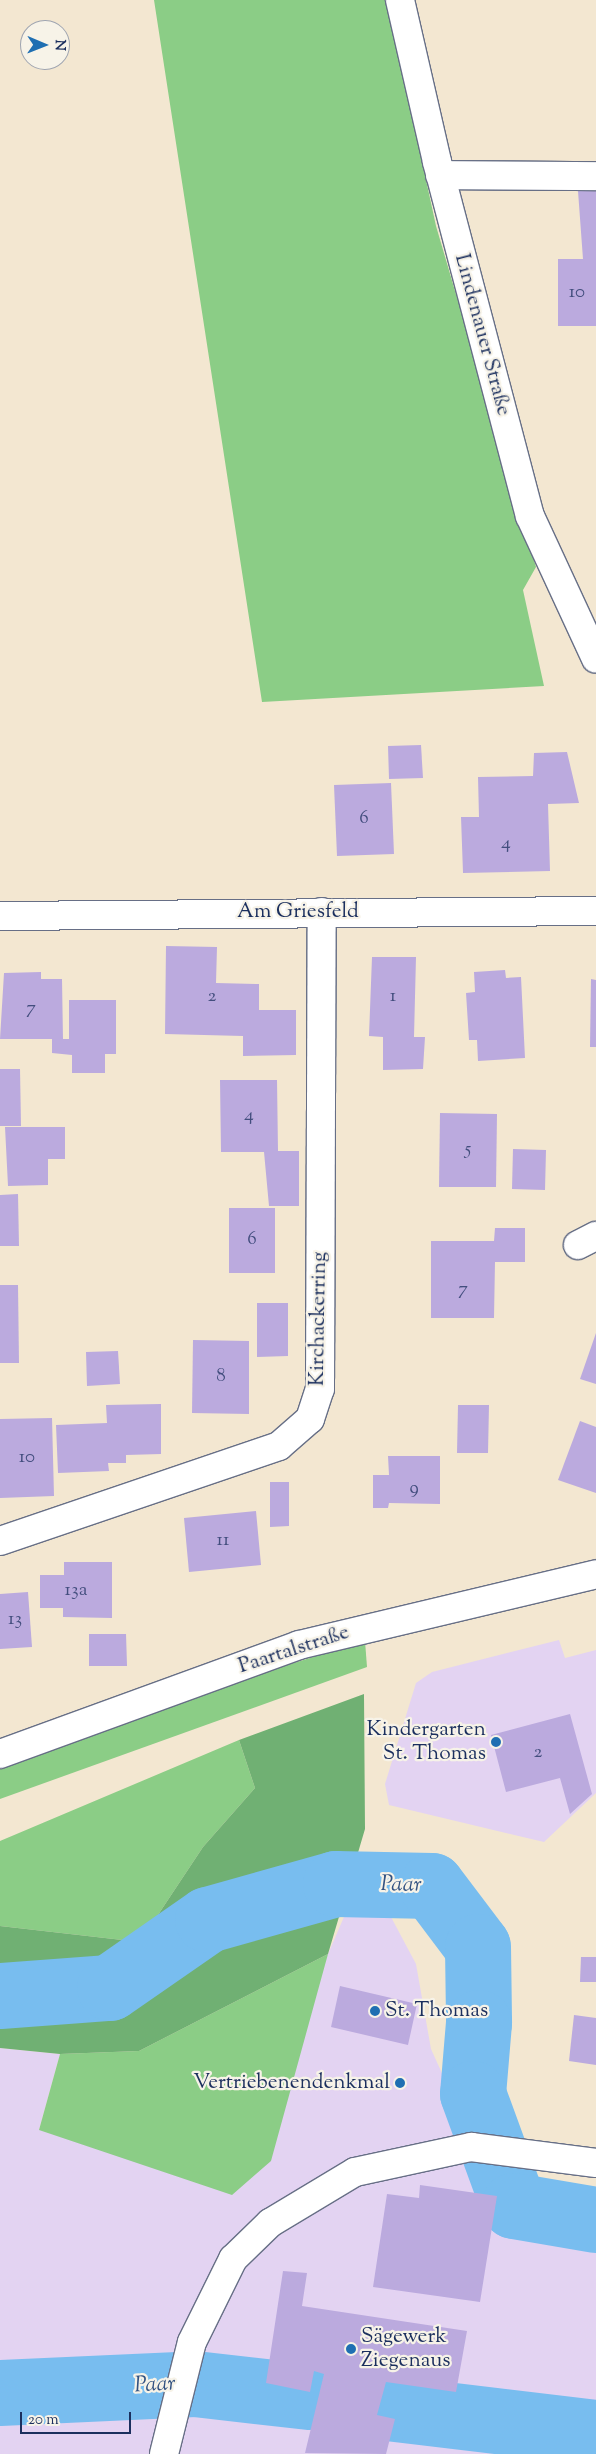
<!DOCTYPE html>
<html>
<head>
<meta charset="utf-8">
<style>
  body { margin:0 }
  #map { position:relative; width:596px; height:2454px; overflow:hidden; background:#f3e7d1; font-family:"Sorts Mill Goudy",serif }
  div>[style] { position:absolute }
  .built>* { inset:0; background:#e3d3f2 }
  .green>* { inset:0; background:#8bcd86 }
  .forest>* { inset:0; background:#70b073 }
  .river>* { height:66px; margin:-33px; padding:0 33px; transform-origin:33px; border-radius:33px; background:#78bdef }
  .building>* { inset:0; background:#bbaade }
  .roads { filter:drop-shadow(1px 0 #676f86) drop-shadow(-1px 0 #676f86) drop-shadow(0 1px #676f86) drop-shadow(0 -1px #676f86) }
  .minor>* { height:28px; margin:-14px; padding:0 14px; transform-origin:14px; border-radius:14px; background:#fff }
  .secondary>* { height:28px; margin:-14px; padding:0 14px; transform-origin:14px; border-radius:14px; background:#fff }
  .dots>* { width:14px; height:14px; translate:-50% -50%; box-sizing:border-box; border:2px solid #f7f3e8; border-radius:50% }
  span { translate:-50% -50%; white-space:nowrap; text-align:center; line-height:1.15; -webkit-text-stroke:4.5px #f7f3e8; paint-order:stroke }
  .number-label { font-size:19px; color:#434e7e }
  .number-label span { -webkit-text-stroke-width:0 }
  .street-label { font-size:21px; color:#1b2f5e }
  .poi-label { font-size:21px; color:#1b2f5e }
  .right { translate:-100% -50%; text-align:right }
  .left { translate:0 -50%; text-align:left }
  .water-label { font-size:22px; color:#325282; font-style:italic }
  .north { position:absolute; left:20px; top:20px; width:50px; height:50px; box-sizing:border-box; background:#f7f3e8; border:1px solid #9fa5b1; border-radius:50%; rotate:91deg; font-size:14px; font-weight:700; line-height:20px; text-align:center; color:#1b2f5e }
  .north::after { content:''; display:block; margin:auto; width:18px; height:22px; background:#1f6fb2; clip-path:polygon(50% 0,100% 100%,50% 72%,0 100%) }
  .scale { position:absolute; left:20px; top:2412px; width:111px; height:22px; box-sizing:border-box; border:2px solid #1b2f5e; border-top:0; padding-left:6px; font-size:15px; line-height:18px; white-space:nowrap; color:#1b2f5e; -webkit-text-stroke:4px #f7f3e8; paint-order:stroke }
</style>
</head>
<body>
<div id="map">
  <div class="built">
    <i style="clip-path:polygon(559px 1640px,565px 1658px,596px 1650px,596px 1793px,544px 1842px,389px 1805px,385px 1784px,416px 1683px,432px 1672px)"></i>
    <i style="clip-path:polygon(365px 1868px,416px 1964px,431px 2049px,460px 2113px,542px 2233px,596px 2241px,596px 2419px,517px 2403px,506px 2454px,0 2454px,0 2048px,60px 2054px,39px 2130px,328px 1954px)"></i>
  </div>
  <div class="green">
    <i style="clip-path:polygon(154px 0,387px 0,436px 226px,536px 567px,523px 590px,544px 686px,262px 702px)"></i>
    <i style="clip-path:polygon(365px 1641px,367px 1667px,0 1799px,0 1766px,222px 1685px)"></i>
    <i style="clip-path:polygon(239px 1740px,255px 1788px,203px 1847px,140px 1942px,0 1926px,0 1841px)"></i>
    <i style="clip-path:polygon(328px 1954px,271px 2161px,232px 2195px,39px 2130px,60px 2054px,139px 2051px)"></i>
    <i style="clip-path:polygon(509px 2443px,584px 2454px,506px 2454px)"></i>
  </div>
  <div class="forest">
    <i style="clip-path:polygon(364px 1694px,365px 1829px,328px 1954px,139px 2051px,60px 2054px,0 2048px,0 1926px,140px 1942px,203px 1847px,255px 1788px,239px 1740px)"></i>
  </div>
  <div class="river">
    <i style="left:0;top:1996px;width:110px;rotate:-4.2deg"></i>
    <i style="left:110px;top:1988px;width:119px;rotate:-34.8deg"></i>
    <i style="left:208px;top:1920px;width:133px;rotate:-15.7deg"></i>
    <i style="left:336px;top:1884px;width:96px;rotate:1.2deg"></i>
    <i style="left:432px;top:1886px;width:76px;rotate:53deg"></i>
    <i style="left:478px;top:1947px;width:76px;rotate:89.2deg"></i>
    <i style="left:479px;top:2023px;width:71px;rotate:94.8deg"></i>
    <i style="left:473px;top:2094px;width:119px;rotate:69.9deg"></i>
    <i style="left:514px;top:2206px;width:83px;rotate:9.7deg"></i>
    <i style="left:0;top:2393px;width:195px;rotate:-2.6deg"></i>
    <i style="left:195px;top:2384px;width:115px;rotate:6.5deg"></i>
    <i style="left:379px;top:2407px;width:219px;rotate:6.8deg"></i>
  </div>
  <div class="building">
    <i style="clip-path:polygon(578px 191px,596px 191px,596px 326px,558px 326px,558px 259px,583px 259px)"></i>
    <i style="clip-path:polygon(421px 745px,423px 778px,389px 779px,388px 746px)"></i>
    <i style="clip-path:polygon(567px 752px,579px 803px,548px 804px,550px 871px,463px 873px,461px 817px,479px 817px,478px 777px,533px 776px,534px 753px)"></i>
    <i style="clip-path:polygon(391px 783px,394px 854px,337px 856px,334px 785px)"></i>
    <i style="clip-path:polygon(166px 946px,217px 947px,216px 983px,259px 984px,259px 1010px,296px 1010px,296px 1055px,243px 1056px,243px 1036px,165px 1034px)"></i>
    <i style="clip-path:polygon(372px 957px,416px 957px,414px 1037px,425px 1037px,423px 1069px,383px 1070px,383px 1037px,369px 1036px)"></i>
    <i style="clip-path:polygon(505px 970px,506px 978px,521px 977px,525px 1058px,478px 1061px,477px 1040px,469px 1040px,466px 993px,475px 992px,474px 972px)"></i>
    <i style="clip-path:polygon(41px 972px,41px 979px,62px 979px,63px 1039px,69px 1039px,69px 1000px,116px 1000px,116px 1054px,105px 1054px,105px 1073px,72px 1073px,72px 1055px,52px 1053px,52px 1039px,0 1039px,4px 973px)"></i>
    <i style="clip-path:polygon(591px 979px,596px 980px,596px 1047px,590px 1047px)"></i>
    <i style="clip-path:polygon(0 1069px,20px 1069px,21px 1126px,0 1126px)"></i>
    <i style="clip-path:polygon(220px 1080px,277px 1080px,278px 1151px,299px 1151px,299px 1206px,269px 1206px,264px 1152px,221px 1152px)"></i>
    <i style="clip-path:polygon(440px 1113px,497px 1114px,496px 1187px,439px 1187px)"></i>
    <i style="clip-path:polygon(5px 1127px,65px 1127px,65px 1159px,48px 1159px,48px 1185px,8px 1186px)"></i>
    <i style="clip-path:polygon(513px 1149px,546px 1150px,545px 1190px,512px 1189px)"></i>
    <i style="clip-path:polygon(18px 1194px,19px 1246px,0 1246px,0 1195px)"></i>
    <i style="clip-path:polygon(229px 1208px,275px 1208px,275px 1273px,229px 1273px)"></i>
    <i style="clip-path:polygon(495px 1228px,525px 1228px,525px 1262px,495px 1262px,494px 1318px,431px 1318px,431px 1241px,494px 1241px)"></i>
    <i style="clip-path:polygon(0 1285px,18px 1285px,19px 1363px,0 1363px)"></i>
    <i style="clip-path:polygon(257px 1303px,288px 1303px,288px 1356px,257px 1357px)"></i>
    <i style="clip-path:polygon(596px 1333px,596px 1384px,580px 1379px)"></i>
    <i style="clip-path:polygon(193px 1340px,249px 1341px,249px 1414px,192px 1413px)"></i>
    <i style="clip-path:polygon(118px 1351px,120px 1384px,87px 1386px,86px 1352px)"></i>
    <i style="clip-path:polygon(161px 1404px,161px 1454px,126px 1455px,126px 1463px,108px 1463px,109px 1471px,58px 1473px,56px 1425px,107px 1423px,106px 1405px)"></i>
    <i style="clip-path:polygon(458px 1405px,489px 1405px,488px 1453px,457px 1453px)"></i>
    <i style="clip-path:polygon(52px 1418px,54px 1496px,0 1498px,0 1419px)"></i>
    <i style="clip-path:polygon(580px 1421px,596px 1427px,596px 1493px,558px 1480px)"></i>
    <i style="clip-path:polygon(388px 1456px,440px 1456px,440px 1504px,389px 1503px,388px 1508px,373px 1508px,373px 1475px,389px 1475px)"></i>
    <i style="clip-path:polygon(270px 1482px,289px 1482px,289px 1526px,270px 1527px)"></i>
    <i style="clip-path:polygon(256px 1511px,261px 1565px,189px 1572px,184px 1518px)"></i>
    <i style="clip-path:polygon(64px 1562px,112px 1562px,112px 1618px,63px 1617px,63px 1608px,40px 1608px,40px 1575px,64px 1575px)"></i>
    <i style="clip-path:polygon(28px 1592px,32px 1647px,0 1649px,0 1594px)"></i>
    <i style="clip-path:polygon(89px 1634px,126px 1634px,127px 1666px,89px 1666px)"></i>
    <i style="clip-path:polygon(570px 1714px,592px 1794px,570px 1814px,560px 1778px,506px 1792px,491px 1735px)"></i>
    <i style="clip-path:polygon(581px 1957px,596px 1957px,596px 1982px,580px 1982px)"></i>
    <i style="clip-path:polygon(340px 1986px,417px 2004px,408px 2045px,331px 2027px)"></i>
    <i style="clip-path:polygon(574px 2015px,596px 2018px,596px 2065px,569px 2061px)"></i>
    <i style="clip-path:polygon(420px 2185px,497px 2196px,480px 2302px,373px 2287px,387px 2194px,419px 2198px)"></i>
    <i style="clip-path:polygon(283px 2271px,307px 2273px,302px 2306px,467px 2331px,456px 2392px,386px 2382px,377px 2415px,395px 2419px,386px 2454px,305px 2453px,324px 2374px,314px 2371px,310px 2392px,266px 2383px)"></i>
  </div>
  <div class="roads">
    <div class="minor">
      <i style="left:400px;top:0;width:166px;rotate:77.1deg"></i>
      <i style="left:437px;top:162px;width:366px;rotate:75.3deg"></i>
      <i style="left:530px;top:516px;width:157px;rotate:65.2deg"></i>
      <i style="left:440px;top:175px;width:156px;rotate:0.4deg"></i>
      <i style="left:0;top:916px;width:596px;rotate:-0.48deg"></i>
      <i style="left:578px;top:1245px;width:20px;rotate:-27deg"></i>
      <i style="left:0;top:1541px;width:295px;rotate:-18.8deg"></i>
      <i style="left:279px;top:1446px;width:41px;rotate:-41.1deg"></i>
      <i style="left:310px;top:1419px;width:32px;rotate:-72deg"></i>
      <i style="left:320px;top:1389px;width:477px;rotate:-89.8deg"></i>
      <i style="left:164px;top:2454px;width:115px;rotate:-76deg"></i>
      <i style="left:192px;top:2342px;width:93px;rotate:-63.7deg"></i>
      <i style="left:233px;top:2259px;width:52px;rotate:-44.2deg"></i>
      <i style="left:270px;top:2223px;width:99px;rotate:-31deg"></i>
      <i style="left:355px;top:2172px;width:119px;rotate:-12.2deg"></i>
      <i style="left:471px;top:2147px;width:126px;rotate:7.3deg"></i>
    </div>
    <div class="secondary">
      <i style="left:0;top:1754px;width:318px;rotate:-20deg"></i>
      <i style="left:299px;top:1645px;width:305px;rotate:-13.4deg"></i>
    </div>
  </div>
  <div class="dots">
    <i style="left:496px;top:1742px;background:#1f6fb2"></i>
    <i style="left:375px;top:2011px;background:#1f6fb2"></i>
    <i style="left:400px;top:2083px;background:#1f6fb2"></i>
    <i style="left:351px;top:2349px;background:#1f6fb2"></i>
  </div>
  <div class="number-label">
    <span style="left:577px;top:293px">10</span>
    <span style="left:364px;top:819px">6</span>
    <span style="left:506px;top:844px">4</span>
    <span style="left:212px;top:997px">2</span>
    <span style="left:393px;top:997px">1</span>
    <span style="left:31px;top:1009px">7</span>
    <span style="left:249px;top:1116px">4</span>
    <span style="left:468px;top:1150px">5</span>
    <span style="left:252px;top:1240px">6</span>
    <span style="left:463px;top:1290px">7</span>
    <span style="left:221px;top:1377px">8</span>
    <span style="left:27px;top:1458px">10</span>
    <span style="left:414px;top:1489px">9</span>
    <span style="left:223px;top:1541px">11</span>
    <span style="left:76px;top:1591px">13a</span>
    <span style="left:15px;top:1620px">13</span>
    <span style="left:538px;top:1753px">2</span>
  </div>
  <div class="street-label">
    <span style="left:482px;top:335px;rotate:75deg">Lindenauer Straße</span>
    <span style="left:298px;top:912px">Am Griesfeld</span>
    <span style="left:319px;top:1319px;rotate:-89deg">Kirchackerring</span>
    <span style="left:294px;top:1650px;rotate:-18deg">Paartalstraße</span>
  </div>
  <div class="poi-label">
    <span class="right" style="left:486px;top:1742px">Kindergarten<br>St. Thomas</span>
    <span class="left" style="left:385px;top:2011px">St. Thomas</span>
    <span class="right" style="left:390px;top:2083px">Vertriebenendenkmal</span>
    <span class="left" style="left:361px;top:2349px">Sägewerk<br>Ziegenaus</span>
  </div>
  <div class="water-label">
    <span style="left:401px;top:1886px;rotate:1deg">Paar</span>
    <span style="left:155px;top:2386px;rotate:-3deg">Paar</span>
  </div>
  <div class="north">N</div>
  <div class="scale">20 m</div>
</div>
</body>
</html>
